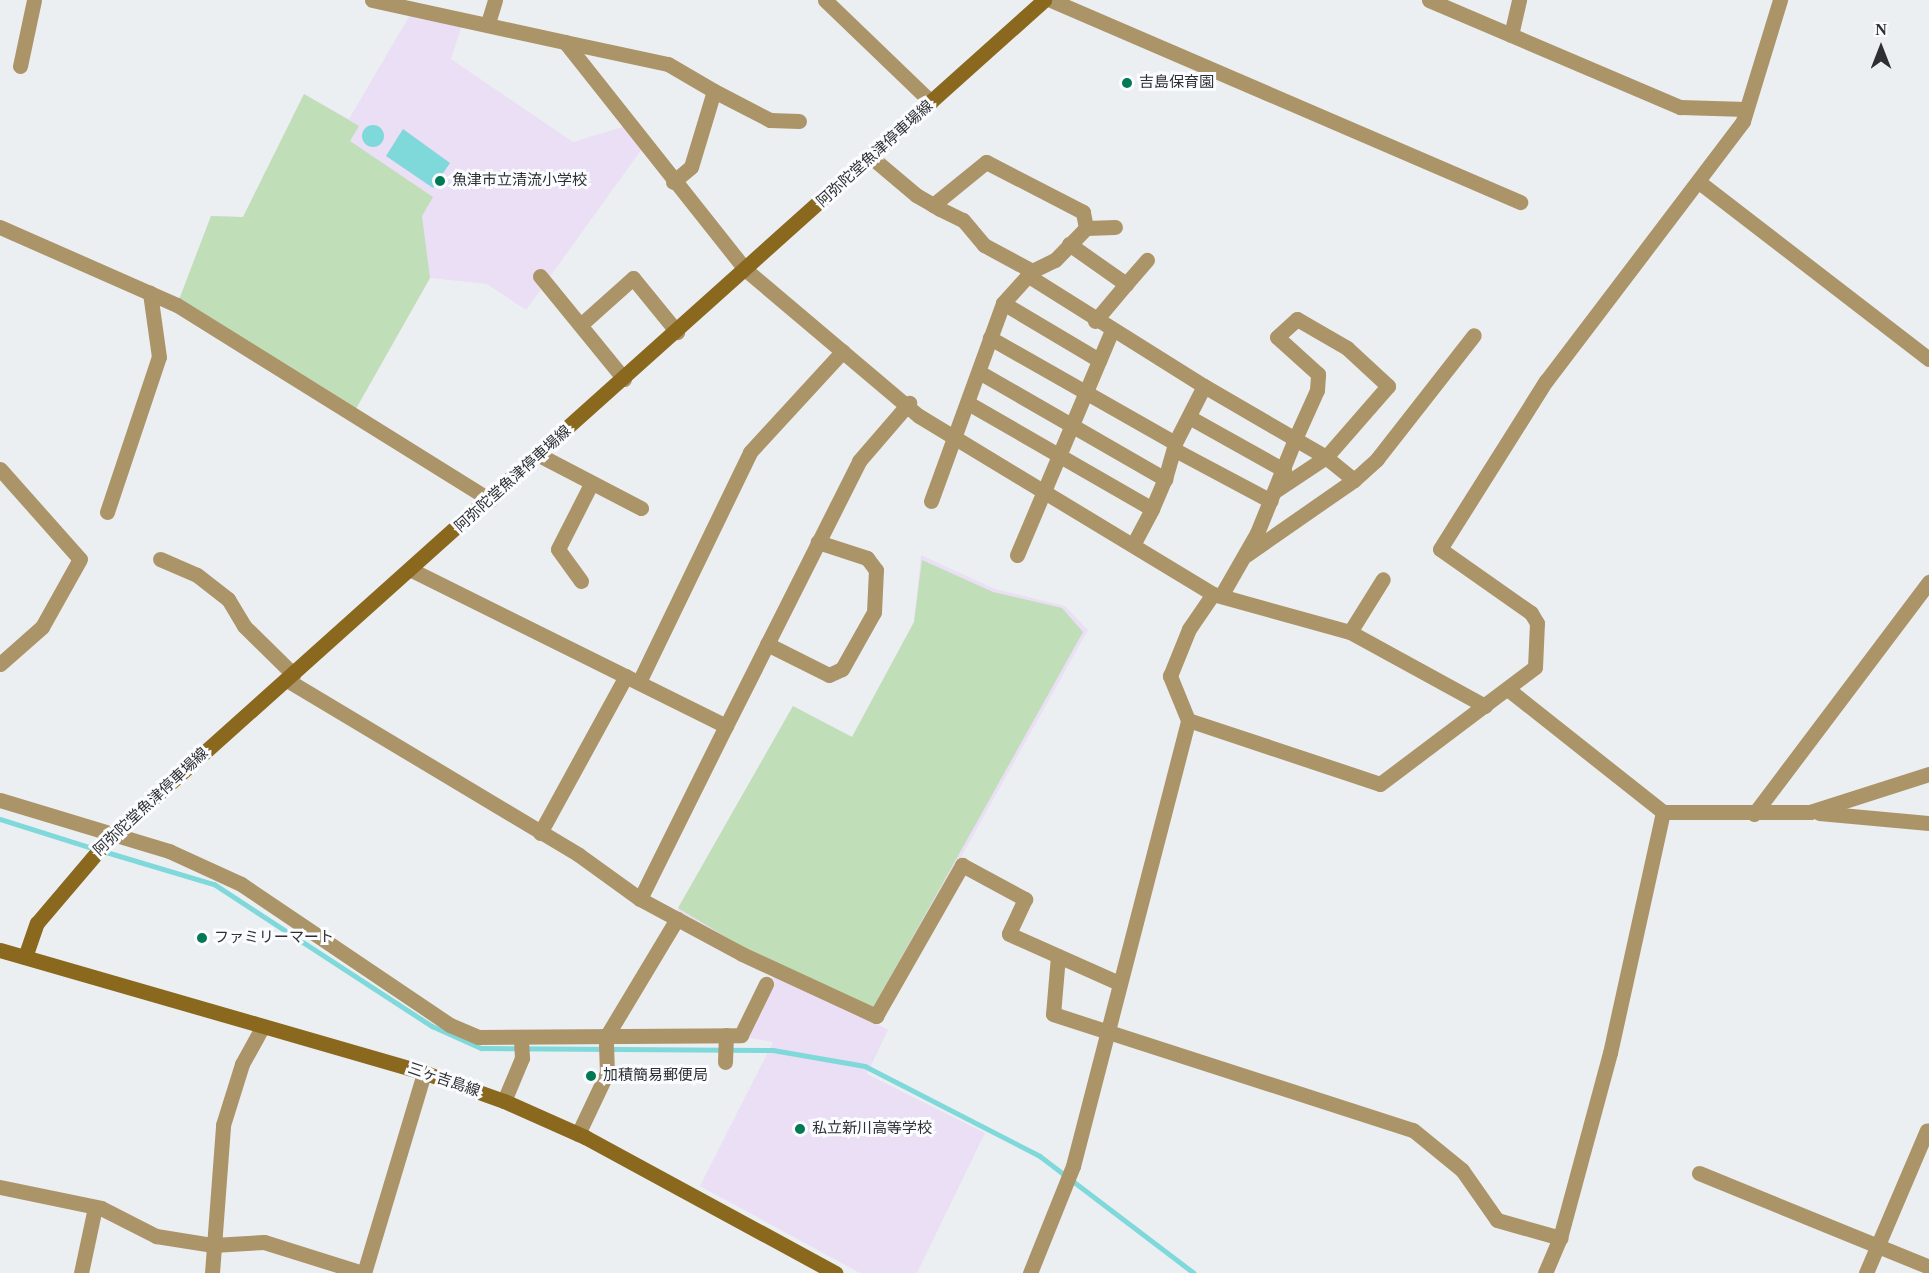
<!DOCTYPE html>
<html>
<head>
<meta charset="utf-8">
<style>
  body { margin:0 }
  #map { position:relative; width:1929px; height:1273px; overflow:hidden; background:#eceff2; font-family:"Times New Roman","Noto Sans JP",serif }
  div>[style] { position:absolute }
  .education>* { inset:0; background:#eadff4 }
  .green>* { inset:0; background:#c0deb8 }
  .water>* { inset:0; background:#7fd8d9 }
  .round { border-radius:50% }
  .stream>* { height:4.5px; margin:-2.25px; padding:0 2.25px; transform-origin:2.25px; border-radius:2.25px; background:#7fd8d9 }
  .minor>* { height:15px; margin:-7.5px; padding:0 7.5px; transform-origin:7.5px; border-radius:7.5px; background:#ac9469 }
  .secondary>* { height:15px; margin:-7.5px; padding:0 7.5px; transform-origin:7.5px; border-radius:7.5px; background:#8a681d }
  .dots>* { width:16px; height:16px; translate:-50% -50%; box-sizing:border-box; border:3px solid #fafcff; border-radius:50% }
  span { translate:-50% -50%; white-space:nowrap; text-align:center; line-height:1.15; -webkit-text-stroke:6px #fafcff; paint-order:stroke }
  .poi-label { font-size:15px; color:#2e2f30 }
  .left { translate:0 -50%; text-align:left }
  .street-label { font-size:15px; color:#2e2f30 }
  .north { position:absolute; left:1851px; top:18px; width:60px; height:60px; -webkit-text-stroke:4px #fafcff; paint-order:stroke; rotate:0deg; font-size:16px; font-weight:700; line-height:24px; text-align:center; color:#2e2f30 }
  .north::after { content:''; display:block; margin:auto; width:21px; height:27px; background:#2e2f30; clip-path:polygon(50% 0,100% 100%,50% 72%,0 100%) }
</style>
</head>
<body>
<div id="map">
  <div class="education">
    <i style="clip-path:polygon(410px 15px,462px 25px,451px 59px,573px 142px,626px 126px,644px 146px,526px 310px,487px 284px,430px 278px,353px 414px,177px 305px,211px 216px,243px 217px,304px 94px,349px 119px)"></i>
    <i style="clip-path:polygon(921px 555px,995px 589px,1065px 606px,1088px 630px,870px 1020px,888px 1030px,867px 1074px,985px 1133px,917px 1273px,860px 1273px,700px 1186px,773px 1042px,744px 1037px,778px 964px,676px 912px,793px 706px,852px 737px,914px 622px)"></i>
  </div>
  <div class="green">
    <i style="clip-path:polygon(304px 94px,359px 126px,350px 141px,433px 197px,422px 216px,430px 278px,353px 414px,177px 305px,211px 216px,243px 217px)"></i>
    <i style="clip-path:polygon(922px 560px,993px 592px,1062px 608px,1083px 632px,873px 1008px,741px 946px,678px 908px,793px 706px,852px 737px,914px 622px)"></i>
  </div>
  <div class="water">
    <i class="round" style="left:362px;top:125px;width:22px;height:22px"></i>
    <i style="clip-path:polygon(403px 129px,450px 163px,433px 188px,386px 156px)"></i>
  </div>
  <div class="stream">
    <i style="left:0;top:819px;width:100px;rotate:17.5deg"></i>
    <i style="left:103px;top:851px;width:116px;rotate:16.6deg"></i>
    <i style="left:214px;top:884px;width:260px;rotate:33.1deg"></i>
    <i style="left:432px;top:1026px;width:54px;rotate:24.2deg"></i>
    <i style="left:481px;top:1048px;width:292px;rotate:0.4deg"></i>
    <i style="left:773px;top:1050px;width:93px;rotate:9.9deg"></i>
    <i style="left:865px;top:1066px;width:197px;rotate:27.2deg"></i>
    <i style="left:1040px;top:1156px;width:193px;rotate:37.2deg"></i>
  </div>
  <div class="minor">
    <i style="left:372px;top:0;width:198px;rotate:12.3deg"></i>
    <i style="left:565px;top:42px;width:291px;rotate:51.6deg"></i>
    <i style="left:746px;top:270px;width:226px;rotate:40.2deg"></i>
    <i style="left:919px;top:416px;width:344px;rotate:31.2deg"></i>
    <i style="left:1213px;top:594px;width:142px;rotate:15.5deg"></i>
    <i style="left:1350px;top:632px;width:154px;rotate:28.7deg"></i>
    <i style="left:825px;top:0;width:147px;rotate:43.9deg"></i>
    <i style="left:1051px;top:0;width:511px;rotate:23.3deg"></i>
    <i style="left:1429px;top:0;width:273px;rotate:23.1deg"></i>
    <i style="left:1680px;top:107px;width:66px;rotate:1.7deg"></i>
    <i style="left:488px;top:23px;width:24px;rotate:-73deg"></i>
    <i style="left:1511px;top:35px;width:36px;rotate:-77deg"></i>
    <i style="left:565px;top:42px;width:105px;rotate:12.1deg"></i>
    <i style="left:668px;top:64px;width:53px;rotate:30.4deg"></i>
    <i style="left:20px;top:66px;width:67px;rotate:-78deg"></i>
    <i style="left:871px;top:157px;width:59px;rotate:40.2deg"></i>
    <i style="left:916px;top:195px;width:20px;rotate:30deg"></i>
    <i style="left:933px;top:205px;width:8px;rotate:30deg"></i>
    <i style="left:940px;top:209px;width:25px;rotate:26deg"></i>
    <i style="left:963px;top:220px;width:33px;rotate:50deg"></i>
    <i style="left:984px;top:245px;width:55px;rotate:28.4deg"></i>
    <i style="left:1032px;top:271px;width:25px;rotate:-26deg"></i>
    <i style="left:1055px;top:260px;width:45px;rotate:-45.9deg"></i>
    <i style="left:1086px;top:228px;width:16px;rotate:-101deg"></i>
    <i style="left:1083px;top:212px;width:109px;rotate:-152.7deg"></i>
    <i style="left:986px;top:162px;width:68px;rotate:140.9deg"></i>
    <i style="left:673px;top:182px;width:23px;rotate:-40deg"></i>
    <i style="left:691px;top:167px;width:79px;rotate:-73.2deg"></i>
    <i style="left:714px;top:91px;width:63px;rotate:27.4deg"></i>
    <i style="left:770px;top:120px;width:29px;rotate:2deg"></i>
    <i style="left:1699px;top:182px;width:290px;rotate:37.6deg"></i>
    <i style="left:0;top:227px;width:193px;rotate:23.8deg"></i>
    <i style="left:177px;top:305px;width:369px;rotate:31.9deg"></i>
    <i style="left:1086px;top:228px;width:29px;rotate:-2deg"></i>
    <i style="left:1069px;top:244px;width:70px;rotate:35.1deg"></i>
    <i style="left:1126px;top:284px;width:32px;rotate:-49deg"></i>
    <i style="left:1027px;top:275px;width:209px;rotate:32.1deg"></i>
    <i style="left:1204px;top:386px;width:64px;rotate:117deg"></i>
    <i style="left:540px;top:276px;width:133px;rotate:50.8deg"></i>
    <i style="left:1003px;top:303px;width:112px;rotate:30.7deg"></i>
    <i style="left:1297px;top:319px;width:58px;rotate:30.1deg"></i>
    <i style="left:1347px;top:348px;width:56px;rotate:42.8deg"></i>
    <i style="left:1388px;top:386px;width:94px;rotate:131.1deg"></i>
    <i style="left:1326px;top:457px;width:36px;rotate:-150deg"></i>
    <i style="left:1295px;top:439px;width:54px;rotate:-65.8deg"></i>
    <i style="left:1317px;top:390px;width:16px;rotate:-86deg"></i>
    <i style="left:1318px;top:374px;width:55px;rotate:-137.9deg"></i>
    <i style="left:1277px;top:337px;width:27px;rotate:-42deg"></i>
    <i style="left:586px;top:320px;width:63px;rotate:-41.8deg"></i>
    <i style="left:633px;top:278px;width:70px;rotate:50.8deg"></i>
    <i style="left:1095px;top:321px;width:48px;rotate:-50deg"></i>
    <i style="left:979px;top:372px;width:215px;rotate:29.9deg"></i>
    <i style="left:1165px;top:479px;width:37px;rotate:-74deg"></i>
    <i style="left:1175px;top:443px;width:213px;rotate:-150.4deg"></i>
    <i style="left:1204px;top:386px;width:105px;rotate:30.2deg"></i>
    <i style="left:1295px;top:439px;width:101px;rotate:112deg"></i>
    <i style="left:1257px;top:533px;width:70px;rotate:119.8deg"></i>
    <i style="left:968px;top:403px;width:212px;rotate:29.9deg"></i>
    <i style="left:1152px;top:509px;width:33px;rotate:-67deg"></i>
    <i style="left:1189px;top:417px;width:109px;rotate:29.2deg"></i>
    <i style="left:1177px;top:451px;width:106px;rotate:28deg"></i>
    <i style="left:539px;top:455px;width:115px;rotate:27.5deg"></i>
    <i style="left:0;top:469px;width:120px;rotate:48.4deg"></i>
    <i style="left:80px;top:559px;width:78px;rotate:119.2deg"></i>
    <i style="left:42px;top:627px;width:56px;rotate:138.6deg"></i>
    <i style="left:1354px;top:480px;width:31px;rotate:-42deg"></i>
    <i style="left:1377px;top:459px;width:157px;rotate:-52deg"></i>
    <i style="left:931px;top:501px;width:211px;rotate:-70deg"></i>
    <i style="left:1003px;top:303px;width:43px;rotate:-47.8deg"></i>
    <i style="left:107px;top:512px;width:163px;rotate:-71.5deg"></i>
    <i style="left:159px;top:357px;width:65px;rotate:-98deg"></i>
    <i style="left:1134px;top:543px;width:38px;rotate:-62deg"></i>
    <i style="left:1017px;top:555px;width:242px;rotate:-67.1deg"></i>
    <i style="left:1246px;top:555px;width:131px;rotate:-34.8deg"></i>
    <i style="left:1354px;top:480px;width:36px;rotate:-141deg"></i>
    <i style="left:1326px;top:457px;width:61px;rotate:146.3deg"></i>
    <i style="left:160px;top:559px;width:40px;rotate:23.4deg"></i>
    <i style="left:197px;top:575px;width:39px;rotate:38deg"></i>
    <i style="left:228px;top:599px;width:31px;rotate:59deg"></i>
    <i style="left:244px;top:626px;width:69px;rotate:44.4deg"></i>
    <i style="left:581px;top:581px;width:39px;rotate:-126deg"></i>
    <i style="left:558px;top:549px;width:73px;rotate:-63.1deg"></i>
    <i style="left:1350px;top:632px;width:62px;rotate:-58.1deg"></i>
    <i style="left:767px;top:644px;width:69px;rotate:26.6deg"></i>
    <i style="left:829px;top:675px;width:14px;rotate:-25deg"></i>
    <i style="left:842px;top:669px;width:65px;rotate:-60.7deg"></i>
    <i style="left:874px;top:612px;width:42px;rotate:-87.3deg"></i>
    <i style="left:876px;top:570px;width:15px;rotate:-127deg"></i>
    <i style="left:867px;top:558px;width:52px;rotate:-161.9deg"></i>
    <i style="left:287px;top:680px;width:340px;rotate:30.9deg"></i>
    <i style="left:579px;top:855px;width:75px;rotate:35.8deg"></i>
    <i style="left:640px;top:899px;width:193px;rotate:-63.6deg"></i>
    <i style="left:726px;top:726px;width:351px;rotate:-153.6deg"></i>
    <i style="left:639px;top:682px;width:255px;rotate:-64.2deg"></i>
    <i style="left:750px;top:452px;width:137px;rotate:-47.4deg"></i>
    <i style="left:1509px;top:690px;width:196px;rotate:38.4deg"></i>
    <i style="left:1663px;top:812px;width:147px"></i>
    <i style="left:1810px;top:812px;width:125px;rotate:-17.7deg"></i>
    <i style="left:1188px;top:720px;width:202px;rotate:18.4deg"></i>
    <i style="left:1380px;top:784px;width:194px;rotate:-37deg"></i>
    <i style="left:1535px;top:667px;width:44px;rotate:-87.4deg"></i>
    <i style="left:1537px;top:623px;width:12px;rotate:-121deg"></i>
    <i style="left:1531px;top:613px;width:111px;rotate:-144.9deg"></i>
    <i style="left:1440px;top:549px;width:199px;rotate:-57.8deg"></i>
    <i style="left:1546px;top:381px;width:326px;rotate:-52.8deg"></i>
    <i style="left:1743px;top:121px;width:127px;rotate:-73deg"></i>
    <i style="left:726px;top:726px;width:297px;rotate:-63.3deg"></i>
    <i style="left:859px;top:461px;width:77px;rotate:-49.2deg"></i>
    <i style="left:0;top:800px;width:177px;rotate:16.8deg"></i>
    <i style="left:169px;top:851px;width:79px;rotate:24.6deg"></i>
    <i style="left:241px;top:884px;width:252px;rotate:34deg"></i>
    <i style="left:450px;top:1025px;width:30px;rotate:23deg"></i>
    <i style="left:478px;top:1037px;width:263px;rotate:-0.4deg"></i>
    <i style="left:741px;top:1035px;width:57px;rotate:-63.9deg"></i>
    <i style="left:1819px;top:813px;width:110px;rotate:5.2deg"></i>
    <i style="left:1754px;top:814px;width:291px;rotate:-53deg"></i>
    <i style="left:540px;top:833px;width:179px;rotate:-61.3deg"></i>
    <i style="left:640px;top:899px;width:116px;rotate:28.3deg"></i>
    <i style="left:742px;top:954px;width:148px;rotate:24.8deg"></i>
    <i style="left:876px;top:1016px;width:174px;rotate:-60.3deg"></i>
    <i style="left:962px;top:865px;width:72px;rotate:28.4deg"></i>
    <i style="left:1025px;top:899px;width:38px;rotate:115deg"></i>
    <i style="left:1009px;top:934px;width:120px;rotate:24deg"></i>
    <i style="left:1058px;top:956px;width:58px;rotate:94.9deg"></i>
    <i style="left:1053px;top:1014px;width:378px;rotate:17.9deg"></i>
    <i style="left:1413px;top:1130px;width:63px;rotate:39.2deg"></i>
    <i style="left:1462px;top:1170px;width:61px;rotate:55deg"></i>
    <i style="left:1497px;top:1220px;width:66px;rotate:15.9deg"></i>
    <i style="left:725px;top:1062px;width:27px;rotate:-88deg"></i>
    <i style="left:504px;top:1101px;width:47px;rotate:-67.3deg"></i>
    <i style="left:522px;top:1058px;width:19px;rotate:-93deg"></i>
    <i style="left:578px;top:1134px;width:68px;rotate:-64.6deg"></i>
    <i style="left:607px;top:1073px;width:36px;rotate:-92deg"></i>
    <i style="left:606px;top:1037px;width:138px;rotate:-59deg"></i>
    <i style="left:1699px;top:1173px;width:248px;rotate:22.2deg"></i>
    <i style="left:0;top:1187px;width:103px;rotate:11.7deg"></i>
    <i style="left:101px;top:1208px;width:62px;rotate:27deg"></i>
    <i style="left:156px;top:1236px;width:58px;rotate:9deg"></i>
    <i style="left:213px;top:1245px;width:51px;rotate:-3.4deg"></i>
    <i style="left:264px;top:1242px;width:104px;rotate:17.4deg"></i>
    <i style="left:81px;top:1273px;width:67px;rotate:-78deg"></i>
    <i style="left:212px;top:1273px;width:148px;rotate:-85.7deg"></i>
    <i style="left:223px;top:1125px;width:64px;rotate:-72.7deg"></i>
    <i style="left:242px;top:1064px;width:43px;rotate:-61.1deg"></i>
    <i style="left:364px;top:1273px;width:209px;rotate:-73.3deg"></i>
    <i style="left:1030px;top:1273px;width:115px;rotate:-68.1deg"></i>
    <i style="left:1073px;top:1166px;width:461px;rotate:-75.5deg"></i>
    <i style="left:1188px;top:720px;width:48px;rotate:-112.2deg"></i>
    <i style="left:1170px;top:676px;width:51px;rotate:-68deg"></i>
    <i style="left:1189px;top:629px;width:42px;rotate:-55.6deg"></i>
    <i style="left:1545px;top:1273px;width:38px;rotate:-67deg"></i>
    <i style="left:1560px;top:1238px;width:192px;rotate:-74.9deg"></i>
    <i style="left:1610px;top:1053px;width:247px;rotate:-77.6deg"></i>
    <i style="left:1866px;top:1273px;width:155px;rotate:-66.9deg"></i>
  </div>
  <div class="secondary">
    <i style="left:0;top:950px;width:437px;rotate:16.1deg"></i>
    <i style="left:420px;top:1071px;width:89px;rotate:19.7deg"></i>
    <i style="left:504px;top:1101px;width:89px;rotate:24deg"></i>
    <i style="left:585px;top:1137px;width:285px;rotate:28.5deg"></i>
    <i style="left:25px;top:957px;width:36px;rotate:-71deg"></i>
    <i style="left:37px;top:923px;width:114px;rotate:-49.6deg"></i>
    <i style="left:111px;top:836px;width:1253px;rotate:-41.86deg"></i>
  </div>
  <div class="dots">
    <i style="left:1127px;top:83px;background:#017955"></i>
    <i style="left:440px;top:181px;background:#017955"></i>
    <i style="left:202px;top:938px;background:#017955"></i>
    <i style="left:591px;top:1076px;background:#017955"></i>
    <i style="left:800px;top:1129px;background:#017955"></i>
  </div>
  <div class="poi-label">
    <span class="left" style="left:1139px;top:83px">吉島保育園</span>
    <span class="left" style="left:452px;top:181px">魚津市立清流小学校</span>
    <span class="left" style="left:214px;top:938px">ファミリーマート</span>
    <span class="left" style="left:603px;top:1076px">加積簡易郵便局</span>
    <span class="left" style="left:812px;top:1129px">私立新川高等学校</span>
  </div>
  <div class="street-label">
    <span style="left:875px;top:154px;rotate:-42deg">阿弥陀堂魚津停車場線</span>
    <span style="left:513px;top:479px;rotate:-42deg">阿弥陀堂魚津停車場線</span>
    <span style="left:151px;top:802px;rotate:-43deg">阿弥陀堂魚津停車場線</span>
    <span style="left:444px;top:1080px;rotate:19deg">三ヶ吉島線</span>
  </div>
  <div class="north">N</div>
</div>
</body>
</html>
